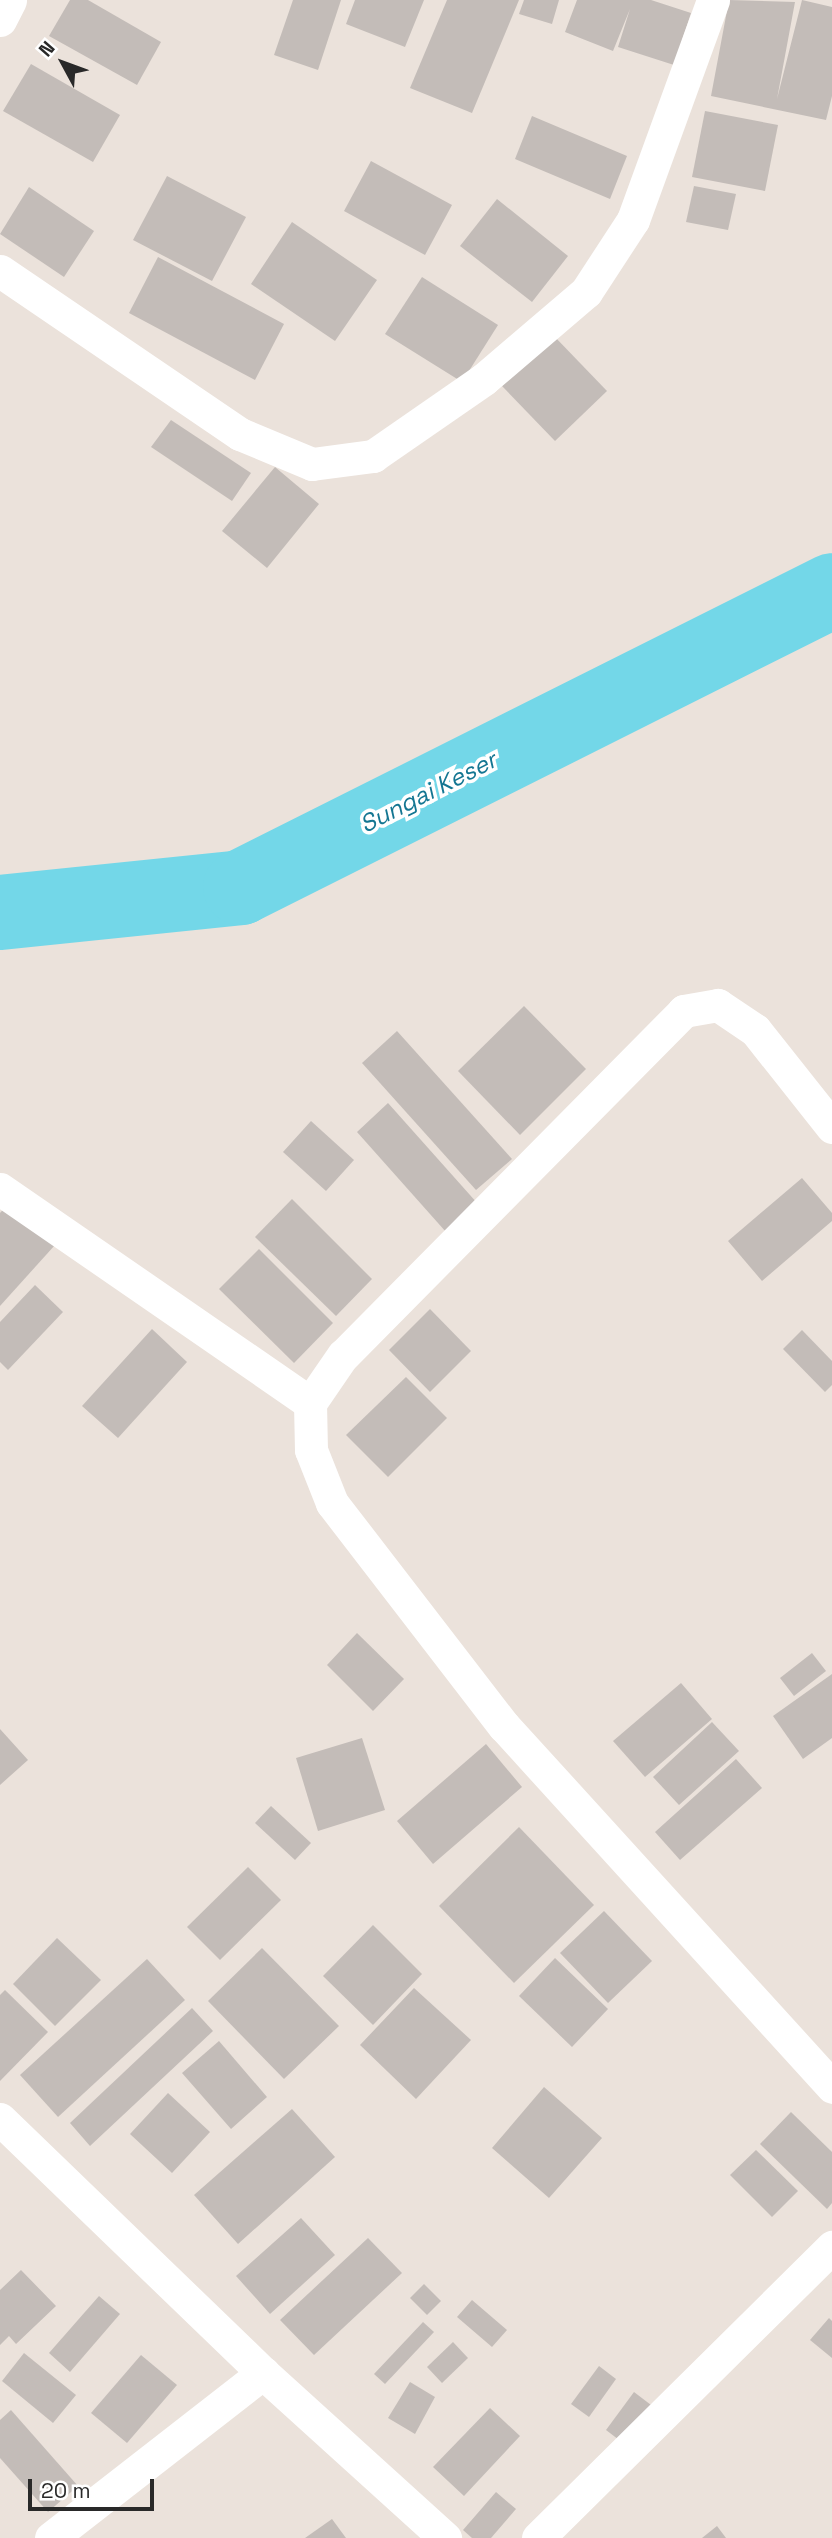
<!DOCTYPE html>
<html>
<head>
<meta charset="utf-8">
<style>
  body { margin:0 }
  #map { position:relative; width:832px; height:2538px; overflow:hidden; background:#ebe2db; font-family:"Space Grotesk",sans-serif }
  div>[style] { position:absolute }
  .river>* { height:75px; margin:-37.5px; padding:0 37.5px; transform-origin:37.5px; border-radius:37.5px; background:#73d7e8 }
  .building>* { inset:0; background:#c3bcb8 }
  .minor>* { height:33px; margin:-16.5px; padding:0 16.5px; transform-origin:16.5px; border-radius:16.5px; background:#fff }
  span { translate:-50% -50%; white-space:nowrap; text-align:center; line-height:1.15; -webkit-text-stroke:7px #fff; paint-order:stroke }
  .water-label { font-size:24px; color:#147692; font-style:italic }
  .north { position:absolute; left:28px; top:28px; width:70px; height:70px; -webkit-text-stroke:5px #fff; paint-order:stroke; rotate:311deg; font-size:19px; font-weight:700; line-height:28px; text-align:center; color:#292929 }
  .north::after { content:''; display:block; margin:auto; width:24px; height:32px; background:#292929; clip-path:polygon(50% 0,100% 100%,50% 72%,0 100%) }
  .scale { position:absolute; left:28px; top:2479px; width:126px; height:32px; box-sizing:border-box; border:4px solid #292929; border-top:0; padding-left:9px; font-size:21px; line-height:24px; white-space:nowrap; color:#292929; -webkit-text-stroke:5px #fff; paint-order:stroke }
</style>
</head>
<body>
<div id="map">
  <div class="river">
    <i style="left:0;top:912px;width:241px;rotate:-5.9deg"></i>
    <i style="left:240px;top:887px;width:662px;rotate:-26.64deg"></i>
  </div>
  <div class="building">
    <i style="clip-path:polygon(70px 0,88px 0,161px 42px,137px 85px,49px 36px)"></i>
    <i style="clip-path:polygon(293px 0,341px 0,318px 70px,274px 55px)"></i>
    <i style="clip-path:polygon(355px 0,424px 0,405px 47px,346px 24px)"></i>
    <i style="clip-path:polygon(447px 0,519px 0,472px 113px,410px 88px)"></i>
    <i style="clip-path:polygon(524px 0,559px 0,552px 24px,519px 14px)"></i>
    <i style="clip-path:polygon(577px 0,651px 0,691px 13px,674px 65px,618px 47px,630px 9px,613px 51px,565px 32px)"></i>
    <i style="clip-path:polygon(729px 0,795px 2px,777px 99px,802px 0,832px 7px,832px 96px,826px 120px,711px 96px)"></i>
    <i style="clip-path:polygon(31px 64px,120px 115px,93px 162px,3px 111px)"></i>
    <i style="clip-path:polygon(705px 111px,778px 125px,765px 191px,692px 177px)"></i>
    <i style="clip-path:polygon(532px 116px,627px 156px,610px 199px,515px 159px)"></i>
    <i style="clip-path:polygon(371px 161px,452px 205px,425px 255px,344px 211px)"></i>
    <i style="clip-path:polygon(167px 176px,246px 217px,212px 281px,133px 240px)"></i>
    <i style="clip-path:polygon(694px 186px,736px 194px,728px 230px,686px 222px)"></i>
    <i style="clip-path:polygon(29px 187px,94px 231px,64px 277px,0 234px)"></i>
    <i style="clip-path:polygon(497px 199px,568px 256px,532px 302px,460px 246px)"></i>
    <i style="clip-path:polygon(292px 222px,377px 280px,335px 341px,251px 284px)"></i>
    <i style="clip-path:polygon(158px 257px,284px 324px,255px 380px,129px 313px)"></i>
    <i style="clip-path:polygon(422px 277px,498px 325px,462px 382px,385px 334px)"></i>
    <i style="clip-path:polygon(554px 336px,607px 391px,555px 441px,502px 386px)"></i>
    <i style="clip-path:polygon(171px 420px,251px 473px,232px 501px,151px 447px)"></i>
    <i style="clip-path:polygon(275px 467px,319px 504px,267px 568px,222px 531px)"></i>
    <i style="clip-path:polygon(524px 1006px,586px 1069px,520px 1135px,458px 1071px)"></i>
    <i style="clip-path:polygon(397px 1031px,512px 1159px,476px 1190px,362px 1063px)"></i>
    <i style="clip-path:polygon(388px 1103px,478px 1204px,446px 1232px,357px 1132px)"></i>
    <i style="clip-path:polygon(311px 1121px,354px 1160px,326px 1191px,283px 1152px)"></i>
    <i style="clip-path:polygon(802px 1178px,832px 1213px,832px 1221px,762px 1281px,728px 1241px)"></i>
    <i style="clip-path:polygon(292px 1199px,372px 1279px,336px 1316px,255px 1237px)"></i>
    <i style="clip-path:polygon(9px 1203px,55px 1245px,0 1306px,0 1213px)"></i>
    <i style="clip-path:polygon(259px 1249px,333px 1323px,294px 1363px,219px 1289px)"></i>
    <i style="clip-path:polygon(35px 1285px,63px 1312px,8px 1370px,0 1362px,0 1322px)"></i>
    <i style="clip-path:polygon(430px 1309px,471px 1351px,430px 1392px,389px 1350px)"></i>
    <i style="clip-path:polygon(152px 1329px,187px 1362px,118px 1438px,82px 1406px)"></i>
    <i style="clip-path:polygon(802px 1330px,832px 1361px,832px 1385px,825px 1392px,783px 1349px)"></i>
    <i style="clip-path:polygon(406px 1377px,447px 1418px,388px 1477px,346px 1435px)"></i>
    <i style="clip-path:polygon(357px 1633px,404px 1679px,373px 1711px,327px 1665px)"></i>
    <i style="clip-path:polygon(812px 1653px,826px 1671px,794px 1696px,780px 1678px)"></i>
    <i style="clip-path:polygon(832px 1674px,832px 1738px,803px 1759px,773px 1716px)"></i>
    <i style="clip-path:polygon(681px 1683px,712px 1719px,645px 1777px,613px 1741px)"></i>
    <i style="clip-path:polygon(712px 1722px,739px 1751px,679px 1805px,653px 1777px)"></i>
    <i style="clip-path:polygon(0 1729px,28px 1760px,0 1785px)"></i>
    <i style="clip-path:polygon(362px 1738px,385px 1810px,318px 1831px,296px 1758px)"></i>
    <i style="clip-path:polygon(486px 1744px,522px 1787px,433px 1864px,397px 1821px)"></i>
    <i style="clip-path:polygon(736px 1759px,762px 1788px,680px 1860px,655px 1832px)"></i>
    <i style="clip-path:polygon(271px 1806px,311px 1843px,295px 1860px,255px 1823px)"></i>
    <i style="clip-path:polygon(519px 1827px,594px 1905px,514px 1983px,439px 1906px)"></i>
    <i style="clip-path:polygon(248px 1867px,281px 1900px,220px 1960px,187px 1927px)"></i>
    <i style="clip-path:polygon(604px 1911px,652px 1961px,608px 2003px,560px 1953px)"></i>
    <i style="clip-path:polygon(373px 1925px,422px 1974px,373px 2025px,323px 1976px)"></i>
    <i style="clip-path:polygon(57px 1938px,101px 1980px,55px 2026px,13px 1984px)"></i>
    <i style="clip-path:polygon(262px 1948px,339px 2026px,284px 2079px,208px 2001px)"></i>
    <i style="clip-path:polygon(555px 1958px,608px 2009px,572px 2047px,519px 1996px)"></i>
    <i style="clip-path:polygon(147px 1959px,185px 2000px,58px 2117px,20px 2075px)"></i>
    <i style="clip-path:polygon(414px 1988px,471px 2040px,416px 2099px,360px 2045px)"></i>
    <i style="clip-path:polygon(5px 1990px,48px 2032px,0 2081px,0 1995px)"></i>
    <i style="clip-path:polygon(192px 2008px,213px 2031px,90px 2146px,70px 2123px)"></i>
    <i style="clip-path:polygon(219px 2041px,267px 2097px,231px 2129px,182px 2073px)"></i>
    <i style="clip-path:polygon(544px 2087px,602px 2138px,549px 2198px,492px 2148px)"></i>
    <i style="clip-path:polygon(168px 2093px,210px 2132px,172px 2173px,130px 2134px)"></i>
    <i style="clip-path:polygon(292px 2109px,335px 2157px,238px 2244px,194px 2195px)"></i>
    <i style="clip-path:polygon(791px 2112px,832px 2152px,832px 2203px,827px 2209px,760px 2144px)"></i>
    <i style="clip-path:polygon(756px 2150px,798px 2191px,772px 2217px,730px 2175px)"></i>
    <i style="clip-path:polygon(301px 2218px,335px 2255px,270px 2314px,236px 2276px)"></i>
    <i style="clip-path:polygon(368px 2238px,402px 2273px,314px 2355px,280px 2320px)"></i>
    <i style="clip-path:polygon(21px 2270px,56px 2306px,16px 2344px,9px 2336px,0 2345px,0 2290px)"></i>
    <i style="clip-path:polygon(424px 2284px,441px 2301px,427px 2315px,410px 2298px)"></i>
    <i style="clip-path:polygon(99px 2296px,120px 2314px,70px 2372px,49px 2353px)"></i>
    <i style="clip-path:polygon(472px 2300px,507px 2330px,492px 2347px,457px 2317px)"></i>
    <i style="clip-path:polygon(829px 2318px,832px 2321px,832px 2358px,810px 2340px)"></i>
    <i style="clip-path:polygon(423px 2322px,434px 2332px,385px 2384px,374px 2374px)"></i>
    <i style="clip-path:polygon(453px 2342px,468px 2358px,442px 2383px,427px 2367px)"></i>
    <i style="clip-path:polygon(24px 2353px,76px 2395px,53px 2423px,2px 2381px)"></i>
    <i style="clip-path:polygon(141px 2355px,177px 2385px,127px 2443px,91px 2413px)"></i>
    <i style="clip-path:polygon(599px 2366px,616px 2379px,589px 2417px,571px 2404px)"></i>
    <i style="clip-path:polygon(410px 2382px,435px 2397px,415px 2434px,388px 2418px)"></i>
    <i style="clip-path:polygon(634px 2392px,655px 2408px,627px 2446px,606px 2430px)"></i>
    <i style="clip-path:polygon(490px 2408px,520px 2436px,464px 2496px,433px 2467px)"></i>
    <i style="clip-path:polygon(11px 2410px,78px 2486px,48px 2512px,0 2458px,0 2420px)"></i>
    <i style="clip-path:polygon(496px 2492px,516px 2509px,491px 2538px,472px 2538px,463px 2530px)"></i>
    <i style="clip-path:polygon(332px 2519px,346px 2538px,305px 2538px)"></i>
    <i style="clip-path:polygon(717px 2526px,726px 2538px,702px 2538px)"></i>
  </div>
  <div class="minor">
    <i style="left:0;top:20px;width:22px;rotate:-63deg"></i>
    <i style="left:0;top:271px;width:290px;rotate:34.2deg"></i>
    <i style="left:240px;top:434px;width:78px;rotate:22.6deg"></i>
    <i style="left:312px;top:464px;width:62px;rotate:-7.5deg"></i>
    <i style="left:373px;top:456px;width:135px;rotate:-34.7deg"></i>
    <i style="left:484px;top:379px;width:134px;rotate:-40.5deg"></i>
    <i style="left:586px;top:292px;width:86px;rotate:-56.9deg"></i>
    <i style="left:633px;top:220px;width:234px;rotate:-70deg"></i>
    <i style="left:832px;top:1127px;width:124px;rotate:-128.4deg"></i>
    <i style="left:755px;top:1030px;width:45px;rotate:-146deg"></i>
    <i style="left:718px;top:1005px;width:35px;rotate:170deg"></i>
    <i style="left:684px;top:1011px;width:484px;rotate:134.7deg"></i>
    <i style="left:343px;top:1355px;width:58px;rotate:124.5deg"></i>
    <i style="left:310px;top:1403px;width:47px;rotate:88.8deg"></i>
    <i style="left:311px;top:1450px;width:57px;rotate:68.4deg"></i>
    <i style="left:332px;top:1503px;width:282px;rotate:52.4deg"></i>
    <i style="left:504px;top:1726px;width:488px;rotate:47.7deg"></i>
    <i style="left:0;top:1189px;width:377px;rotate:34.6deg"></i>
    <i style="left:0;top:2119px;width:366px;rotate:44deg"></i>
    <i style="left:263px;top:2373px;width:246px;rotate:42.2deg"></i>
    <i style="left:51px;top:2538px;width:269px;rotate:-37.9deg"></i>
    <i style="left:538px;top:2538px;width:414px;rotate:-44.7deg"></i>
  </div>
  <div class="water-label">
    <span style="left:428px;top:792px;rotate:-27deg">Sungai Keser</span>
  </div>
  <div class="north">N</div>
  <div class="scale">20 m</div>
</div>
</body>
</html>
